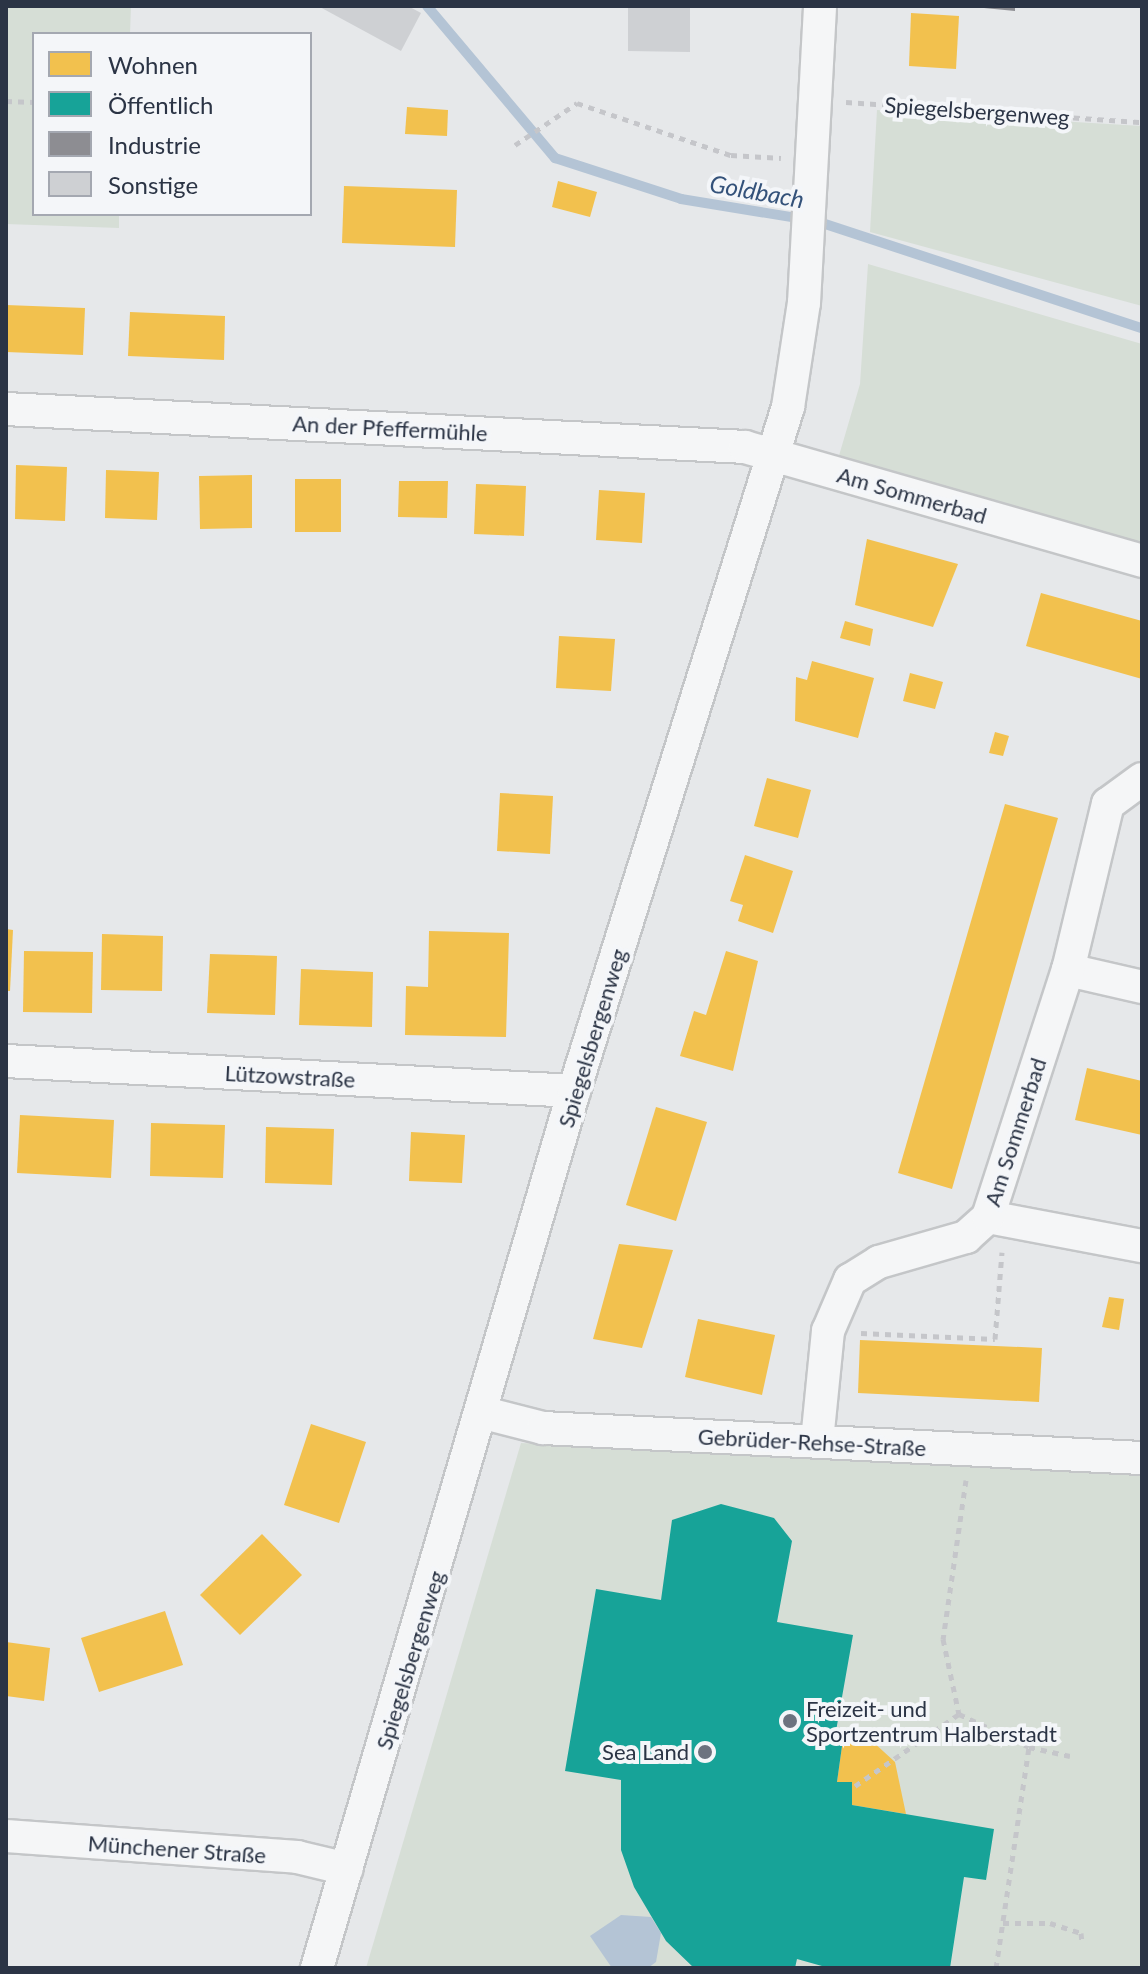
<!DOCTYPE html>
<html>
<head>
<meta charset="utf-8">
<style>
  body { margin:0 }
  #map { position:relative; width:1148px; height:1974px; overflow:hidden; background:#e6e8ea; font-family:Lato,sans-serif }
  div>[style] { position:absolute }
  .green>* { inset:0; background:#d6ded6 }
  .water>* { inset:0; background:#b4c4d5 }
  .homes>* { inset:0; background:#f2c14e }
  .public>* { inset:0; background:#17a398 }
  .industry>* { inset:0; background:#8d8d92 }
  .stream>* { height:10px; margin:-5px; padding:0 5px; transform-origin:5px; border-radius:5px; background:#b4c4d5 }
  .building>* { inset:0; background:#ced0d3 }
  .path>* { height:5px; margin-top:-2.5px; transform-origin:0; background:repeating-linear-gradient(90deg,#c5c6ca 0 6px,transparent 0 12px) }
  .roads { filter:drop-shadow(2px 0 #c4c6c8) drop-shadow(-2px 0 #c4c6c8) drop-shadow(0 2px #c4c6c8) drop-shadow(0 -2px #c4c6c8) }
  .minor>* { height:32px; margin:-16px; padding:0 16px; transform-origin:16px; border-radius:16px; background:#f5f6f7 }
  .dots>* { width:22px; height:22px; translate:-50% -50%; box-sizing:border-box; border:4px solid #f4f6f9; border-radius:50% }
  span { translate:-50% -50%; white-space:nowrap; text-align:center; line-height:1.15; -webkit-text-stroke:8px #f4f6f9; paint-order:stroke }
  .street-label { font-size:22px; color:#2b3445 }
  .poi-label { font-size:22px; color:#2b3445 }
  .left { translate:0 -50%; text-align:left }
  .right { translate:-100% -50%; text-align:right }
  .water-label { font-size:24px; color:#34527a; font-style:italic }
  .frame { position:absolute; inset:0; border:8px solid #2b3445; pointer-events:none }
  .legend { position:absolute; left:32px; top:32px; width:280px; height:184px; box-sizing:border-box; background:#f4f6f9; border:2px solid #a4a8b1; margin:0; padding:10px 14px; list-style:none; font-size:24px; color:#2b3445 }
  .legend li { display:flex; align-items:center; gap:16px; height:40px }
  .legend b { width:40px; border:2px solid #a4a8b1 }
</style>
</head>
<body>
<div id="map">
  <div class="green">
    <i style="clip-path:polygon(6px 6px,131px 6px,130px 34px,34px 34px,34px 214px,119px 214px,119px 228px,6px 224px)"></i>
    <i style="clip-path:polygon(877px 110px,1142px 126px,1142px 306px,870px 232px)"></i>
    <i style="clip-path:polygon(868px 264px,1142px 344px,1142px 545px,838px 459px,860px 384px)"></i>
    <i style="clip-path:polygon(521px 1443px,1142px 1475px,1142px 1968px,366px 1968px)"></i>
  </div>
  <div class="water">
    <i style="clip-path:polygon(621px 1915px,651px 1917px,661px 1933px,656px 1962px,648px 1968px,612px 1968px,590px 1936px)"></i>
  </div>
  <div class="homes">
    <i style="clip-path:polygon(911px 13px,959px 16px,956px 69px,909px 66px)"></i>
    <i style="clip-path:polygon(407px 107px,448px 110px,447px 136px,405px 134px)"></i>
    <i style="clip-path:polygon(558px 181px,597px 192px,590px 217px,552px 207px)"></i>
    <i style="clip-path:polygon(344px 186px,457px 190px,455px 247px,342px 243px)"></i>
    <i style="clip-path:polygon(6px 305px,85px 308px,83px 355px,6px 352px)"></i>
    <i style="clip-path:polygon(130px 312px,225px 316px,224px 360px,128px 356px)"></i>
    <i style="clip-path:polygon(16px 465px,67px 467px,65px 521px,15px 519px)"></i>
    <i style="clip-path:polygon(106px 470px,159px 472px,157px 520px,105px 518px)"></i>
    <i style="clip-path:polygon(252px 475px,252px 528px,200px 529px,199px 476px)"></i>
    <i style="clip-path:polygon(295px 479px,341px 479px,341px 532px,295px 532px)"></i>
    <i style="clip-path:polygon(399px 481px,448px 481px,447px 518px,398px 517px)"></i>
    <i style="clip-path:polygon(476px 484px,526px 486px,524px 536px,474px 534px)"></i>
    <i style="clip-path:polygon(599px 490px,645px 493px,642px 543px,596px 540px)"></i>
    <i style="clip-path:polygon(867px 539px,958px 564px,933px 627px,855px 605px)"></i>
    <i style="clip-path:polygon(1041px 593px,1142px 621px,1142px 679px,1026px 646px)"></i>
    <i style="clip-path:polygon(845px 621px,873px 629px,870px 646px,840px 638px)"></i>
    <i style="clip-path:polygon(559px 636px,615px 639px,611px 691px,556px 688px)"></i>
    <i style="clip-path:polygon(812px 661px,874px 678px,858px 738px,795px 721px,796px 677px,807px 680px)"></i>
    <i style="clip-path:polygon(910px 673px,943px 682px,935px 709px,903px 701px)"></i>
    <i style="clip-path:polygon(995px 732px,1009px 736px,1003px 756px,989px 753px)"></i>
    <i style="clip-path:polygon(767px 778px,811px 790px,798px 838px,754px 826px)"></i>
    <i style="clip-path:polygon(500px 793px,553px 796px,550px 854px,497px 851px)"></i>
    <i style="clip-path:polygon(1005px 804px,1058px 818px,952px 1189px,898px 1173px)"></i>
    <i style="clip-path:polygon(745px 855px,793px 871px,773px 933px,738px 921px,743px 905px,730px 901px)"></i>
    <i style="clip-path:polygon(6px 929px,13px 930px,10px 991px,6px 991px)"></i>
    <i style="clip-path:polygon(429px 931px,509px 933px,506px 1037px,405px 1035px,406px 986px,428px 987px)"></i>
    <i style="clip-path:polygon(102px 934px,163px 936px,162px 991px,101px 990px)"></i>
    <i style="clip-path:polygon(24px 951px,93px 952px,92px 1013px,23px 1012px)"></i>
    <i style="clip-path:polygon(726px 951px,758px 961px,733px 1071px,680px 1056px,694px 1011px,706px 1015px)"></i>
    <i style="clip-path:polygon(210px 954px,277px 956px,275px 1015px,207px 1013px)"></i>
    <i style="clip-path:polygon(301px 969px,373px 972px,372px 1027px,299px 1025px)"></i>
    <i style="clip-path:polygon(1087px 1068px,1142px 1081px,1142px 1135px,1075px 1120px)"></i>
    <i style="clip-path:polygon(656px 1107px,707px 1122px,676px 1221px,626px 1205px)"></i>
    <i style="clip-path:polygon(20px 1115px,114px 1120px,111px 1178px,17px 1173px)"></i>
    <i style="clip-path:polygon(151px 1123px,225px 1125px,223px 1178px,150px 1176px)"></i>
    <i style="clip-path:polygon(266px 1127px,334px 1129px,332px 1185px,265px 1183px)"></i>
    <i style="clip-path:polygon(411px 1132px,465px 1135px,462px 1183px,409px 1181px)"></i>
    <i style="clip-path:polygon(619px 1244px,673px 1250px,642px 1348px,593px 1339px)"></i>
    <i style="clip-path:polygon(1109px 1297px,1124px 1299px,1119px 1330px,1102px 1327px)"></i>
    <i style="clip-path:polygon(698px 1319px,775px 1335px,762px 1395px,685px 1377px)"></i>
    <i style="clip-path:polygon(860px 1340px,1042px 1348px,1039px 1402px,858px 1393px)"></i>
    <i style="clip-path:polygon(311px 1424px,366px 1442px,339px 1523px,284px 1505px)"></i>
    <i style="clip-path:polygon(262px 1534px,302px 1575px,240px 1635px,200px 1595px)"></i>
    <i style="clip-path:polygon(165px 1611px,183px 1665px,99px 1692px,81px 1638px)"></i>
    <i style="clip-path:polygon(6px 1642px,50px 1648px,44px 1701px,6px 1696px)"></i>
    <i style="clip-path:polygon(844px 1732px,872px 1741px,895px 1762px,906px 1814px,852px 1805px,852px 1782px,837px 1782px)"></i>
  </div>
  <div class="public">
    <i style="clip-path:polygon(721px 1504px,774px 1518px,792px 1541px,777px 1622px,853px 1635px,836px 1731px,844px 1732px,837px 1782px,852px 1782px,852px 1805px,994px 1829px,986px 1880px,964px 1877px,950px 1968px,829px 1968px,797px 1959px,795px 1968px,694px 1968px,666px 1941px,634px 1887px,621px 1850px,621px 1780px,565px 1771px,596px 1589px,661px 1600px,672px 1520px)"></i>
  </div>
  <div class="industry">
    <i style="clip-path:polygon(984px 6px,1015px 6px,1015px 11px,984px 8px)"></i>
  </div>
  <div class="stream">
    <i style="left:427px;top:6px;width:199px;rotate:49.9deg"></i>
    <i style="left:555px;top:158px;width:133px;rotate:18deg"></i>
    <i style="left:681px;top:199px;width:137px;rotate:9.3deg"></i>
    <i style="left:816px;top:221px;width:343px;rotate:18.2deg"></i>
  </div>
  <div class="building">
    <i style="clip-path:polygon(318px 6px,408px 6px,421px 13px,401px 51px)"></i>
    <i style="clip-path:polygon(628px 6px,690px 6px,690px 52px,628px 51px)"></i>
  </div>
  <div class="path">
    <i style="left:6px;top:101px;width:28px;rotate:2deg"></i>
    <i style="left:846px;top:102px;width:297px;rotate:3.9deg"></i>
    <i style="left:515px;top:145px;width:75px;rotate:-34.1deg"></i>
    <i style="left:577px;top:103px;width:163px;rotate:18.7deg"></i>
    <i style="left:731px;top:155px;width:50px;rotate:3.4deg"></i>
    <i style="left:861px;top:1333px;width:134px;rotate:2.6deg"></i>
    <i style="left:995px;top:1339px;width:87px;rotate:-85.4deg"></i>
    <i style="left:966px;top:1480px;width:161px;rotate:98.2deg"></i>
    <i style="left:943px;top:1639px;width:77px;rotate:78deg"></i>
    <i style="left:959px;top:1714px;width:77px;rotate:25.2deg"></i>
    <i style="left:1029px;top:1747px;width:42px;rotate:12.4deg"></i>
    <i style="left:855px;top:1786px;width:126px;rotate:-34.7deg"></i>
    <i style="left:1003px;top:1923px;width:47px"></i>
    <i style="left:1050px;top:1923px;width:33px;rotate:18deg"></i>
    <i style="left:1081px;top:1933px;width:9px;rotate:84deg"></i>
    <i style="left:996px;top:1968px;width:223px;rotate:-81.5deg"></i>
  </div>
  <div class="roads">
    <div class="minor">
      <i style="left:6px;top:409px;width:740px;rotate:2.94deg"></i>
      <i style="left:745px;top:447px;width:413px;rotate:16deg"></i>
      <i style="left:1068px;top:970px;width:76px;rotate:12.9deg"></i>
      <i style="left:6px;top:1061px;width:569px;rotate:3.02deg"></i>
      <i style="left:988px;top:1217px;width:157px;rotate:10.7deg"></i>
      <i style="left:484px;top:1413px;width:61px;rotate:14.3deg"></i>
      <i style="left:543px;top:1428px;width:600px;rotate:2.87deg"></i>
      <i style="left:817px;top:1441px;width:111px;rotate:-84.3deg"></i>
      <i style="left:828px;top:1331px;width:56px;rotate:-66.7deg"></i>
      <i style="left:850px;top:1280px;width:34px;rotate:-32deg"></i>
      <i style="left:879px;top:1262px;width:91px;rotate:-16deg"></i>
      <i style="left:966px;top:1237px;width:30px;rotate:-42deg"></i>
      <i style="left:988px;top:1217px;width:260px;rotate:-72.1deg"></i>
      <i style="left:1068px;top:970px;width:171px;rotate:-76.5deg"></i>
      <i style="left:1108px;top:804px;width:42px;rotate:-36.3deg"></i>
      <i style="left:6px;top:1836px;width:292px;rotate:4.1deg"></i>
      <i style="left:297px;top:1857px;width:51px;rotate:13.5deg"></i>
      <i style="left:317px;top:1968px;width:914px;rotate:-73.67deg"></i>
      <i style="left:574px;top:1091px;width:717px;rotate:-72.63deg"></i>
      <i style="left:788px;top:407px;width:105px;rotate:-81.3deg"></i>
      <i style="left:804px;top:303px;width:297px;rotate:-86.9deg"></i>
    </div>
  </div>
  <div class="dots">
    <i style="left:790px;top:1721px;background:#6c737f"></i>
    <i style="left:705px;top:1752px;background:#6c737f"></i>
  </div>
  <div class="street-label">
    <span style="left:977px;top:111px;rotate:4deg">Spiegelsbergenweg</span>
    <span style="left:390px;top:428px;rotate:3deg">An der Pfeffermühle</span>
    <span style="left:912px;top:495px;rotate:16deg">Am Sommerbad</span>
    <span style="left:592px;top:1038px;rotate:-73deg">Spiegelsbergenweg</span>
    <span style="left:290px;top:1076px;rotate:3deg">Lützowstraße</span>
    <span style="left:1015px;top:1132px;rotate:-72deg">Am Sommerbad</span>
    <span style="left:812px;top:1442px;rotate:3deg">Gebrüder-Rehse-Straße</span>
    <span style="left:410px;top:1660px;rotate:-73deg">Spiegelsbergenweg</span>
    <span style="left:177px;top:1849px;rotate:4deg">Münchener Straße</span>
  </div>
  <div class="poi-label">
    <span class="left" style="left:806px;top:1721px">Freizeit- und<br>Sportzentrum Halberstadt</span>
    <span class="right" style="left:689px;top:1752px">Sea Land</span>
  </div>
  <div class="water-label">
    <span style="left:757px;top:191px;rotate:10deg">Goldbach</span>
  </div>
  <div class="frame"></div>
  <ul class="legend">
  <li><b style="height:22px;background:#f2c14e"></b>Wohnen</li>
  <li><b style="height:22px;background:#17a398"></b>Öffentlich</li>
  <li><b style="height:22px;background:#8d8d92"></b>Industrie</li>
  <li><b style="height:22px;background:#ced0d3"></b>Sonstige</li>
  </ul>
</div>
</body>
</html>
